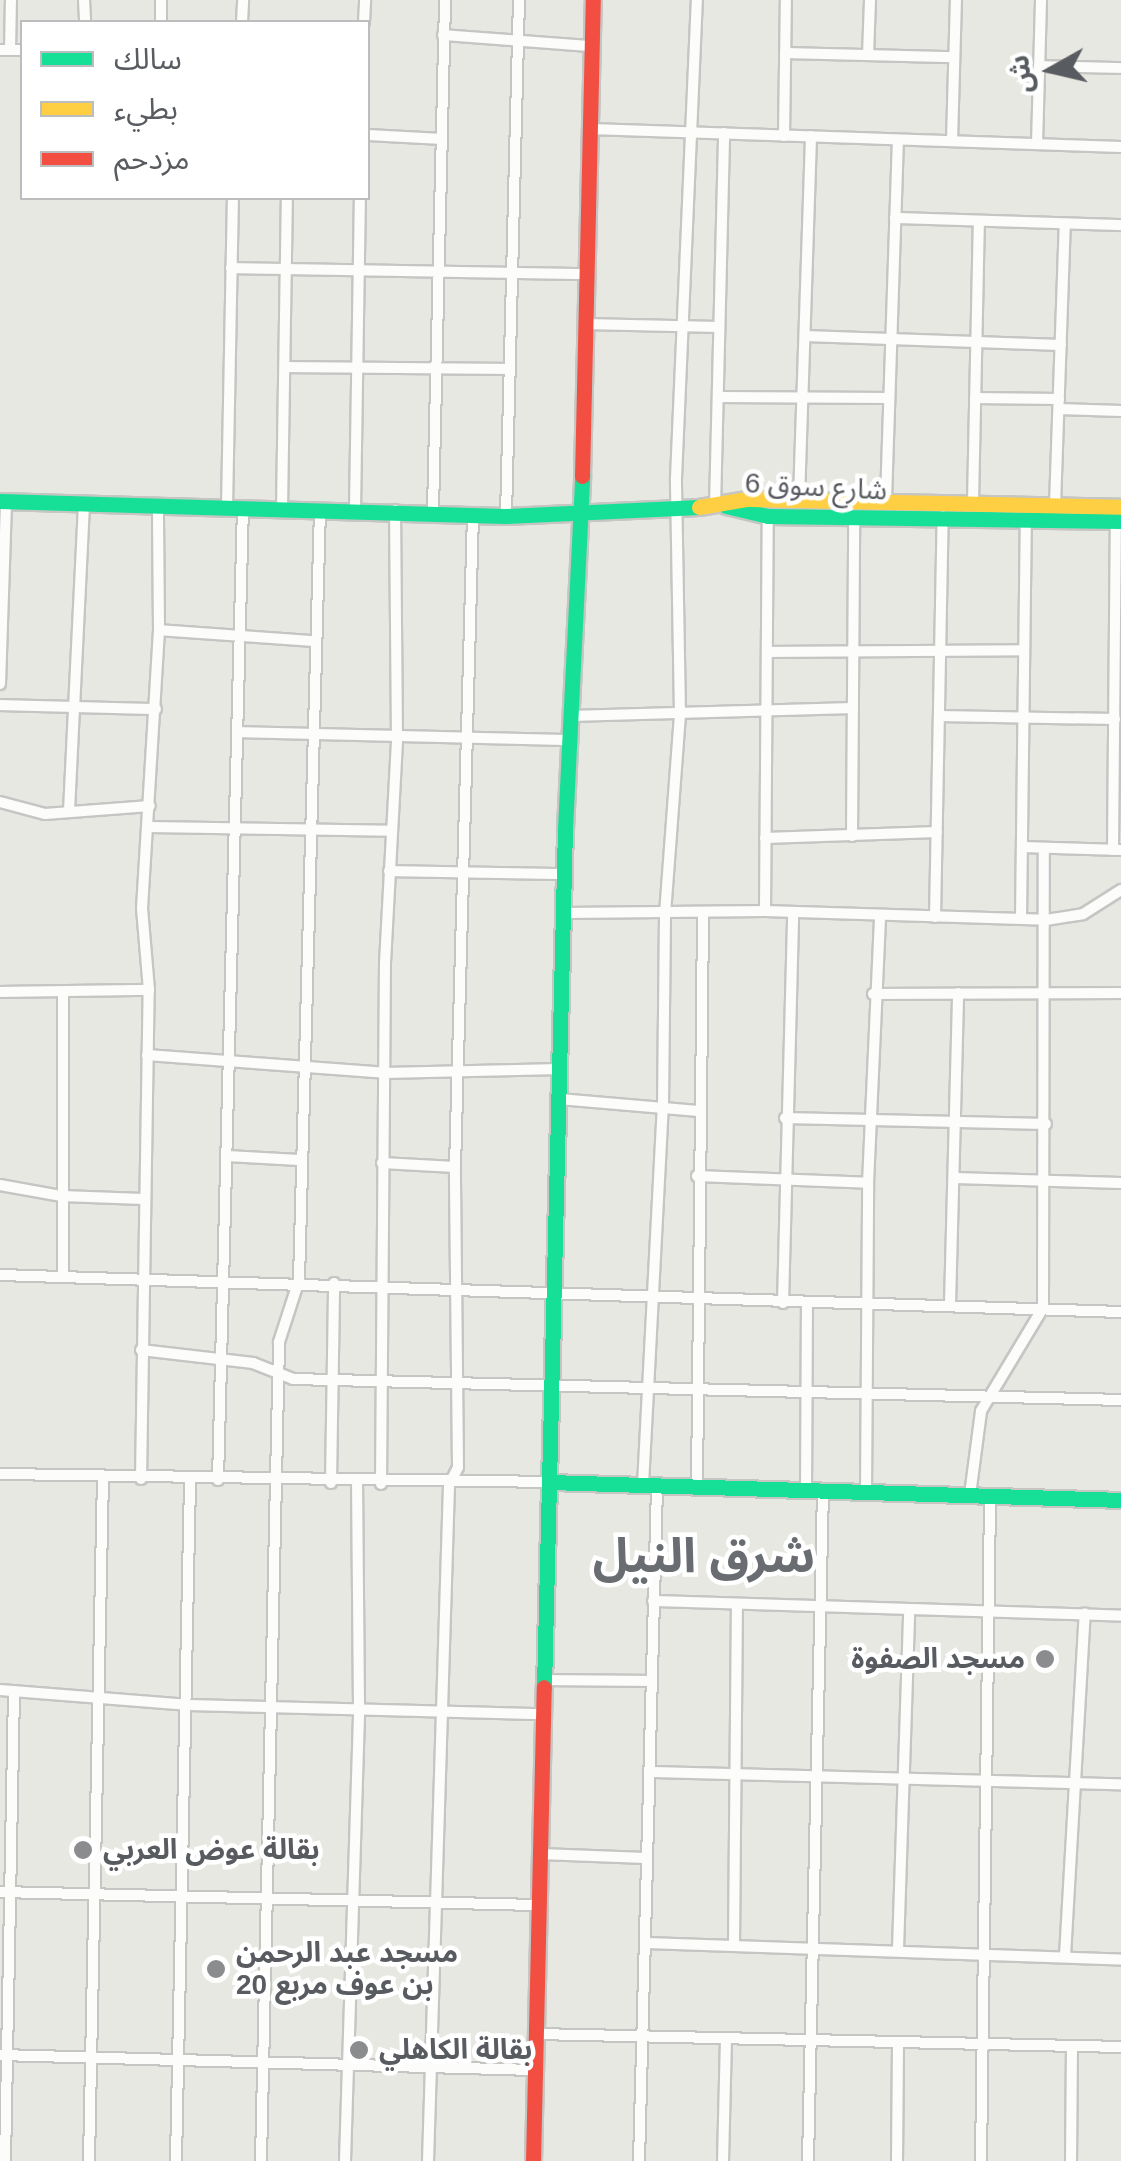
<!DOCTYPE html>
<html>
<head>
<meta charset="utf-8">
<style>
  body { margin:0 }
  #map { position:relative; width:1121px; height:2161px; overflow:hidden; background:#e8e8e2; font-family:Arial,"Noto Sans Arabic",sans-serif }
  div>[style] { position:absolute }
  .roads { filter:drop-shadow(2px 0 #c5c6c4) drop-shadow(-2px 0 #c5c6c4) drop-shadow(0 2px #c5c6c4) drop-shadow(0 -2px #c5c6c4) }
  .street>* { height:10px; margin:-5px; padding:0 5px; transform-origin:5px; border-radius:5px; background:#fcfcfb }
  .fast>* { height:15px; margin:-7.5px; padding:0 7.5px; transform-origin:7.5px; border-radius:7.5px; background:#16e098 }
  .slow>* { height:15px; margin:-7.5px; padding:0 7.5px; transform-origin:7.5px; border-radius:7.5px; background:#ffcf43 }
  .jam>* { height:15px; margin:-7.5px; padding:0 7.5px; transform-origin:7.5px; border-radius:7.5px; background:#f24e42 }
  .dots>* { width:28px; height:28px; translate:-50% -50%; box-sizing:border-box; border:5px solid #fff; border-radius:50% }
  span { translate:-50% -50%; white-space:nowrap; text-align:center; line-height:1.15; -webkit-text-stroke:9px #fff; paint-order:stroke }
  .street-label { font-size:28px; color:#585b60 }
  .poi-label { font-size:28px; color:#585b60; font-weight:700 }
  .right { translate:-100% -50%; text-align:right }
  .left { translate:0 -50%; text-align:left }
  .town-label { font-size:48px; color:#696d72; font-weight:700 }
  .legend { position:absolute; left:20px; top:20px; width:350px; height:180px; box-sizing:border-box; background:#fff; border:2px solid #bcbdbf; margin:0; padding:12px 18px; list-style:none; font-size:30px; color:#585b60 }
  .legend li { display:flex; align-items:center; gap:20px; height:50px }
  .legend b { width:50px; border:2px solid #bcbdbf }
  .north { position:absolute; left:1001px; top:20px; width:100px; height:100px; -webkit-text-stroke:8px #fff; paint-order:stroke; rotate:262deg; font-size:28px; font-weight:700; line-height:40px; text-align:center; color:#585b60 }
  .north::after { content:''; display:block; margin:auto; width:35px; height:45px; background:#585b60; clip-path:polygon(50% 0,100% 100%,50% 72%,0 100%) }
</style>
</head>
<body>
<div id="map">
  <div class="roads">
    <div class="street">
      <i style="left:84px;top:0;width:22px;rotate:87deg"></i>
      <i style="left:161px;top:22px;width:22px;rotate:-90deg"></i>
      <i style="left:242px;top:22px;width:22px;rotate:-87deg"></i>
      <i style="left:364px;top:22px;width:22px;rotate:-87deg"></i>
      <i style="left:443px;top:35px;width:148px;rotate:4.3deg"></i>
      <i style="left:0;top:50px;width:22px"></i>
      <i style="left:10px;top:50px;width:50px;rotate:-88.9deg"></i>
      <i style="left:785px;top:53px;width:169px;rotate:1.4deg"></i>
      <i style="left:868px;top:55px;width:55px;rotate:-87.9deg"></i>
      <i style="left:1039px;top:66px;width:82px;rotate:1.4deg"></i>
      <i style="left:590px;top:129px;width:531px;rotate:1.94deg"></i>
      <i style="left:368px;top:135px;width:74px;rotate:3.1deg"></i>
      <i style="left:784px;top:136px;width:136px;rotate:-89.2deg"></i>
      <i style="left:952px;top:141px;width:141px;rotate:-88.4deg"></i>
      <i style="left:1037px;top:144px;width:144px;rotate:-88.4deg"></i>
      <i style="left:895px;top:218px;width:226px;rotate:1.8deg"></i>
      <i style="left:231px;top:268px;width:355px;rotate:1deg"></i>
      <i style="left:585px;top:324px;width:134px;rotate:1.3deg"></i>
      <i style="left:805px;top:336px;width:256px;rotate:2deg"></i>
      <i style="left:286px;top:367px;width:224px;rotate:0.5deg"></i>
      <i style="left:718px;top:397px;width:171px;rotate:0.3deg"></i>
      <i style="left:975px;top:398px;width:84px;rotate:0.7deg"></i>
      <i style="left:1059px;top:409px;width:62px;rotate:1.8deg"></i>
      <i style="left:799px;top:499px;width:363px;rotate:-88.1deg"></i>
      <i style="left:886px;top:500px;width:360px;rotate:-88.1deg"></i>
      <i style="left:973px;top:502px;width:281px;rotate:-88.8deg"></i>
      <i style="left:1055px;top:505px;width:281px;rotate:-88deg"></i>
      <i style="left:227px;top:507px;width:309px;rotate:-88.9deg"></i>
      <i style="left:715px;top:507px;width:374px;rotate:-88.6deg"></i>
      <i style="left:282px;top:509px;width:311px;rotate:-89.1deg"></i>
      <i style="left:355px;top:510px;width:312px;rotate:-89.1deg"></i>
      <i style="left:433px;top:511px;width:511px;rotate:-88.65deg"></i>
      <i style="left:506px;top:516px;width:516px;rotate:-88.56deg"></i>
      <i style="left:159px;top:630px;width:154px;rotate:4.1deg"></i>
      <i style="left:767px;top:652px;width:257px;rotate:-0.4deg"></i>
      <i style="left:0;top:684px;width:183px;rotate:-88.1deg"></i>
      <i style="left:0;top:705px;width:156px;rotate:1.5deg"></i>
      <i style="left:570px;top:716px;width:283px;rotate:-1.6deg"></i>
      <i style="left:939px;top:716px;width:176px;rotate:1deg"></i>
      <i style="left:239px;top:732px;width:331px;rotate:1.4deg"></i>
      <i style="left:0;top:802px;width:47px;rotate:14.9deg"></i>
      <i style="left:45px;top:814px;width:105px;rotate:-4.4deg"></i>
      <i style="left:69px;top:811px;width:308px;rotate:-87.2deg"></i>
      <i style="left:149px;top:827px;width:242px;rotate:0.9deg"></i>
      <i style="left:852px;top:836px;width:320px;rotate:-89.6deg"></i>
      <i style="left:765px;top:838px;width:172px;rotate:-2deg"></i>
      <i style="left:1022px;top:847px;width:99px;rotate:1.7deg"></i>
      <i style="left:1113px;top:850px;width:329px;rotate:-89.5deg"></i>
      <i style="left:389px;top:871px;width:177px;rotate:1deg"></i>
      <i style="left:765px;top:911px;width:395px;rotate:-89.6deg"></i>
      <i style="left:565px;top:913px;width:200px;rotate:-0.6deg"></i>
      <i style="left:765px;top:911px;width:281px;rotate:1.8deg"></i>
      <i style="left:1046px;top:920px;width:37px;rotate:-9deg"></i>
      <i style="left:1083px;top:914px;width:45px;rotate:-32.3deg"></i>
      <i style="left:935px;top:917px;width:401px;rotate:-88.9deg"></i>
      <i style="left:1021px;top:917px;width:398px;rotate:-89.3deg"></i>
      <i style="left:0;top:992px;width:149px;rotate:-0.8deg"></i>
      <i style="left:63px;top:993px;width:284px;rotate:90deg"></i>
      <i style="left:873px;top:994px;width:248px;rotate:-0.2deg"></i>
      <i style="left:147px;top:1055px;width:238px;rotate:4.3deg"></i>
      <i style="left:384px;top:1073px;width:177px;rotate:-1.3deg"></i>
      <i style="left:559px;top:1099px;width:140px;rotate:4.9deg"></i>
      <i style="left:785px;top:1118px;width:261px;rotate:1.3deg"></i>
      <i style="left:227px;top:1156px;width:72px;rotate:3.2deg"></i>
      <i style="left:382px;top:1163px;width:73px;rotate:3.1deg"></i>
      <i style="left:697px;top:1176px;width:171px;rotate:2.3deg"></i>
      <i style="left:955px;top:1178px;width:166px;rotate:1.7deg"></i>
      <i style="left:0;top:1185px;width:63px;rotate:10.1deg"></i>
      <i style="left:62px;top:1196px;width:81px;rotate:2.1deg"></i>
      <i style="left:0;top:1275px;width:1122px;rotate:1.89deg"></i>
      <i style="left:783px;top:1303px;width:391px;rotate:-88.5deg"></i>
      <i style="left:950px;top:1304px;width:311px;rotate:-88.5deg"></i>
      <i style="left:141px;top:1350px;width:113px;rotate:6.6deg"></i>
      <i style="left:253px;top:1363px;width:43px;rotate:21.8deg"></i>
      <i style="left:293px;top:1379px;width:828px;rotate:1.45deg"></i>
      <i style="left:0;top:1474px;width:549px;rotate:0.83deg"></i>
      <i style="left:141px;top:1479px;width:489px;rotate:-89.1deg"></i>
      <i style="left:149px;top:990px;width:82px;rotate:-94.9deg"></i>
      <i style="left:142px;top:908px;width:279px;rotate:-86.5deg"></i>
      <i style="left:159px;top:630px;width:124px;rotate:-90.5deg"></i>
      <i style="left:218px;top:1480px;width:972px;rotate:-88.53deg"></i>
      <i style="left:331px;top:1483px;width:200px;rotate:-89.1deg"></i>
      <i style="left:381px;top:1484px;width:521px;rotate:-89.56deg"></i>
      <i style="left:385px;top:963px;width:225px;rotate:-86.9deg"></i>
      <i style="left:397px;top:738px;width:228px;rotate:-90.5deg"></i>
      <i style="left:643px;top:1485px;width:379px;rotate:-87deg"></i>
      <i style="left:663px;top:1107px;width:193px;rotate:-89.4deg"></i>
      <i style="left:665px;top:914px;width:201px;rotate:-85.7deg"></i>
      <i style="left:680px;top:714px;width:236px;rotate:-91deg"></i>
      <i style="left:676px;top:478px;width:478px;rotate:-87.5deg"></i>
      <i style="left:697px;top:1487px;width:574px;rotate:-89.4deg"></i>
      <i style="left:806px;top:1490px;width:187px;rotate:-89.7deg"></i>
      <i style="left:866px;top:1492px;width:309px;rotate:-89.6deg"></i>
      <i style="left:868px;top:1183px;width:268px;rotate:-87.4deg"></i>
      <i style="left:970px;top:1495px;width:85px;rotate:-82.5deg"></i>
      <i style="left:981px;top:1411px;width:120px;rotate:-59deg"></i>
      <i style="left:1043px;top:1308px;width:460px;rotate:-89.9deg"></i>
      <i style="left:653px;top:1601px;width:468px;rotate:1.8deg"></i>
      <i style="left:544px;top:1680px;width:106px;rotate:0.5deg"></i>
      <i style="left:0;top:1690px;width:190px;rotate:4.5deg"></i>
      <i style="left:189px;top:1705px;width:354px;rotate:1.5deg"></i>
      <i style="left:649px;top:1772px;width:472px;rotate:1.5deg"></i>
      <i style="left:539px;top:1854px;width:108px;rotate:2.1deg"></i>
      <i style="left:0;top:1892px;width:537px;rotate:1.39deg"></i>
      <i style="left:645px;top:1943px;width:476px;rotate:2deg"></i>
      <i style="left:734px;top:1944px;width:340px;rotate:-89.5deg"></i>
      <i style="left:898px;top:1949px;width:340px;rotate:-88.1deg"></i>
      <i style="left:1065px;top:1956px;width:343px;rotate:-86.7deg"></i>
      <i style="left:536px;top:2034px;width:585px;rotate:1.27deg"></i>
      <i style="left:0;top:2055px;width:535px;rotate:1.61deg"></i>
      <i style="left:5px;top:2161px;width:470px;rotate:-88.9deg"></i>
      <i style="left:89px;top:2161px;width:683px;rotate:-88.83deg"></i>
      <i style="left:176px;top:2161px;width:682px;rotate:-88.82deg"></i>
      <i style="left:261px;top:2161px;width:819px;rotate:-88.74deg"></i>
      <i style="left:279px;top:1342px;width:65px;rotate:-72.1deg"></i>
      <i style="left:299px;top:1280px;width:771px;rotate:-88.44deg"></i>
      <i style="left:345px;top:2161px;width:453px;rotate:-88.2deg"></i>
      <i style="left:359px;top:1708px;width:224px;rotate:-90.5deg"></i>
      <i style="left:428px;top:2161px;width:676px;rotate:-88.22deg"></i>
      <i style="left:449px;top:1485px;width:20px;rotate:-63deg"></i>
      <i style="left:458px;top:1467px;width:300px;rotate:-90.6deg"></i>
      <i style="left:455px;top:1167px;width:653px;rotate:-88.42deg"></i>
      <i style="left:639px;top:2161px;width:676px;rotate:-88.47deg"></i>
      <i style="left:723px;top:2161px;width:121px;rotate:-88.6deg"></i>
      <i style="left:808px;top:2161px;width:670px;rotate:-88.72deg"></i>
      <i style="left:897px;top:2161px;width:118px;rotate:-89.5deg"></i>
      <i style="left:981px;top:2161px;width:665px;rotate:-89.22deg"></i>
      <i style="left:1071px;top:2161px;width:115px;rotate:-89.5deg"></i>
    </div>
    <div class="fast">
      <i style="left:0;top:501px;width:506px;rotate:1.7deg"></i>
      <i style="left:506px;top:516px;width:193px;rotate:-2.7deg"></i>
      <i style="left:726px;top:506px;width:43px;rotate:13.4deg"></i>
      <i style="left:768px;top:516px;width:353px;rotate:0.8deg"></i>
      <i style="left:549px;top:1482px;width:572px;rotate:1.8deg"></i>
      <i style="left:544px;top:1687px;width:858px;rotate:-88.6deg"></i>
      <i style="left:565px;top:829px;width:353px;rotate:-87.2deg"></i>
    </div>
    <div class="slow">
      <i style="left:699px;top:507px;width:49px;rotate:-9.5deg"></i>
      <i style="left:747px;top:499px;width:374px;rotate:1.2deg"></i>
    </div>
    <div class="jam">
      <i style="left:582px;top:476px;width:476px;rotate:-88.7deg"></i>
      <i style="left:533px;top:2161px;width:474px;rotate:-88.7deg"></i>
    </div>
  </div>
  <div class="dots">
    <i style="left:1045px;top:1659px;background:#8a8c8e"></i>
    <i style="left:83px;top:1850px;background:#8a8c8e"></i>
    <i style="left:216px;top:1969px;background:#8a8c8e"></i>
    <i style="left:359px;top:2050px;background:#8a8c8e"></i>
  </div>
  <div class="street-label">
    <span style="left:816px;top:487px;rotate:3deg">شارع سوق 6</span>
  </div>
  <div class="poi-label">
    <span class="right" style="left:1025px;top:1659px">مسجد الصفوة</span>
    <span class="left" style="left:103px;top:1850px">بقالة عوض العربي</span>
    <span class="left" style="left:236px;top:1969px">مسجد عبد الرحمن<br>بن عوف مربع 20</span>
    <span class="left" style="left:379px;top:2050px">بقالة الكاهلي</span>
  </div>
  <div class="town-label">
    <span style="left:704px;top:1556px">شرق النيل</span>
  </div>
  <ul class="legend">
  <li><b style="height:12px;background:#16e098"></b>سالك</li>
  <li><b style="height:12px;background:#ffcf43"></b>بطيء</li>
  <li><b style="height:12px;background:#f24e42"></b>مزدحم</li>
  </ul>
  <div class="north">ش</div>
</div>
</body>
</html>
